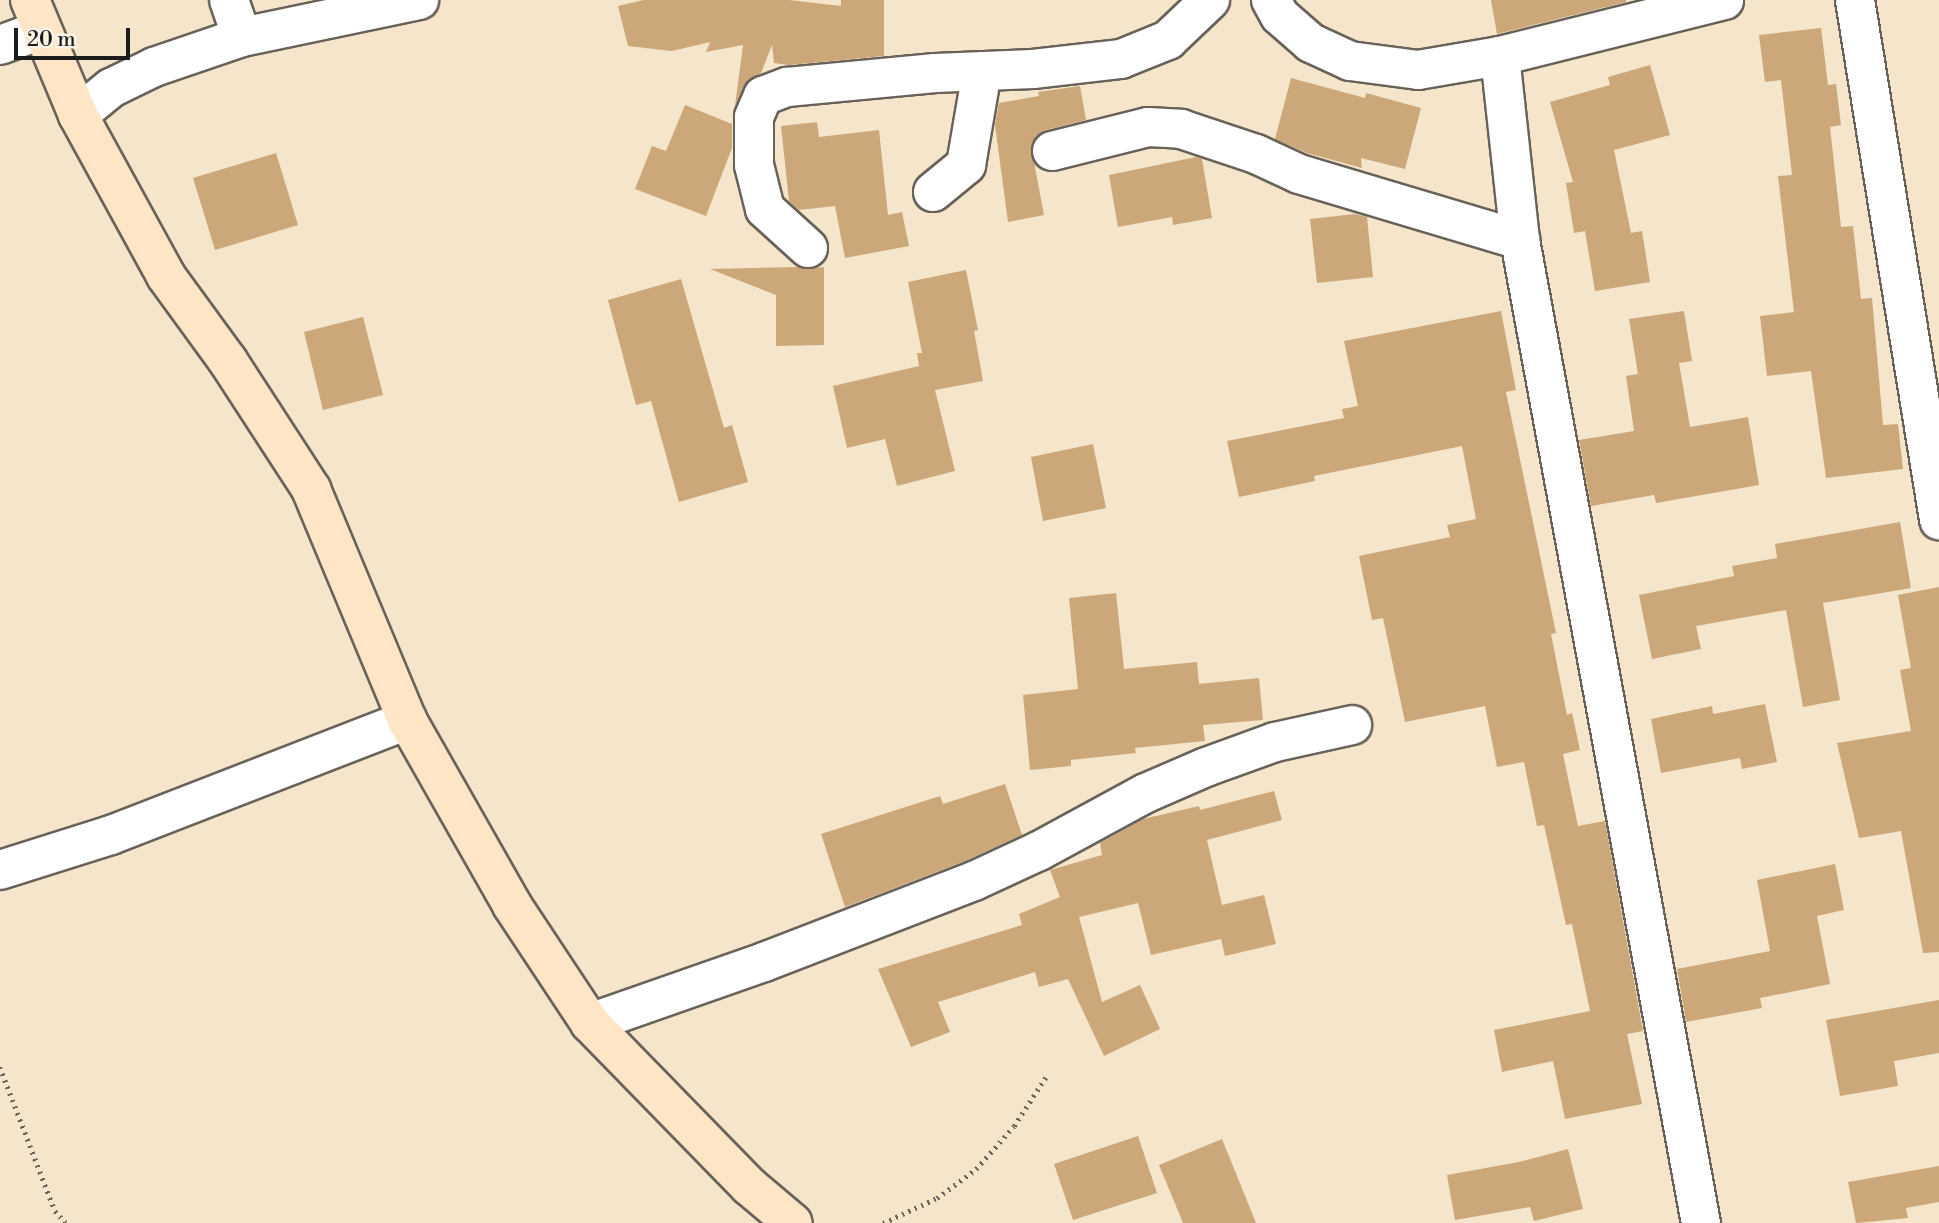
<!DOCTYPE html>
<html>
<head>
<meta charset="utf-8">
<style>
  body { margin:0 }
  #map { position:relative; width:1939px; height:1223px; overflow:hidden; background:#f5e5ca; font-family:"Libre Bodoni",serif }
  div>[style] { position:absolute }
  .building>* { inset:0; background:#cca77a }
  .path>* { height:4.5px; margin-top:-2.25px; transform-origin:0; background:repeating-linear-gradient(90deg,#686259 0 2px,transparent 0 7px) }
  .roads { filter:drop-shadow(2px 0 #686259) drop-shadow(-2px 0 #686259) drop-shadow(0 2px #686259) drop-shadow(0 -2px #686259) }
  .street>* { height:38px; margin:-19px; padding:0 19px; transform-origin:19px; border-radius:19px; background:#fff }
  .secondary>* { height:38px; margin:-19px; padding:0 19px; transform-origin:19px; border-radius:19px; background:#fde5c5 }
  span { translate:-50% -50%; white-space:nowrap; text-align:center; line-height:1.15; -webkit-text-stroke:6px #fcf5e5; paint-order:stroke }
  .scale { position:absolute; left:14px; top:28px; width:116px; height:32px; box-sizing:border-box; border:4px solid #1c1c1c; border-top:0; padding-left:9px; font-size:21px; line-height:24px; white-space:nowrap; color:#1c1c1c; -webkit-text-stroke:5px #fcf5e5; paint-order:stroke }
</style>
</head>
<body>
<div id="map">
  <div class="building">
    <i style="clip-path:polygon(644px 0,789px 0,841px 6px,841px 0,884px 0,884px 56px,789px 65px,774px 63px,772px 45px,761px 73px,748px 81px,735px 106px,743px 45px,706px 52px,710px 42px,672px 51px,628px 46px,618px 6px)"></i>
    <i style="clip-path:polygon(1491px 0,1626px 0,1626px 2px,1497px 34px)"></i>
    <i style="clip-path:polygon(1821px 28px,1828px 85px,1836px 84px,1841px 125px,1830px 127px,1841px 227px,1853px 226px,1861px 299px,1872px 298px,1883px 425px,1898px 424px,1903px 469px,1826px 478px,1811px 371px,1767px 376px,1760px 316px,1794px 312px,1778px 176px,1792px 175px,1781px 80px,1765px 82px,1759px 35px)"></i>
    <i style="clip-path:polygon(1650px 65px,1670px 135px,1614px 150px,1631px 233px,1642px 231px,1650px 282px,1595px 291px,1585px 231px,1574px 233px,1566px 183px,1573px 182px,1550px 102px,1610px 85px,1608px 77px)"></i>
    <i style="clip-path:polygon(1291px 78px,1365px 98px,1366px 93px,1421px 108px,1405px 169px,1361px 158px,1362px 168px,1307px 153px,1275px 139px)"></i>
    <i style="clip-path:polygon(1080px 86px,1086px 120px,1046px 130px,1036px 136px,1031px 146px,1044px 215px,1008px 222px,995px 125px,999px 103px,1039px 96px,1038px 92px)"></i>
    <i style="clip-path:polygon(685px 105px,732px 124px,732px 148px,706px 216px,635px 189px,652px 146px,666px 151px)"></i>
    <i style="clip-path:polygon(817px 122px,819px 137px,879px 130px,888px 215px,902px 212px,909px 246px,845px 258px,835px 206px,799px 210px,789px 201px,781px 126px)"></i>
    <i style="clip-path:polygon(276px 153px,298px 225px,215px 250px,193px 178px)"></i>
    <i style="clip-path:polygon(1196px 157px,1202px 159px,1212px 218px,1173px 225px,1172px 217px,1118px 227px,1109px 175px)"></i>
    <i style="clip-path:polygon(1355px 214px,1367px 217px,1373px 277px,1317px 283px,1310px 219px)"></i>
    <i style="clip-path:polygon(798px 267px,804px 269px,824px 267px,824px 345px,776px 346px,776px 295px,710px 269px)"></i>
    <i style="clip-path:polygon(966px 270px,978px 330px,974px 331px,983px 381px,935px 390px,955px 471px,897px 486px,885px 439px,847px 448px,833px 386px,919px 366px,917px 353px,922px 353px,908px 282px)"></i>
    <i style="clip-path:polygon(681px 279px,724px 428px,732px 425px,748px 482px,679px 502px,651px 401px,636px 405px,608px 300px)"></i>
    <i style="clip-path:polygon(1501px 311px,1516px 390px,1506px 392px,1556px 633px,1551px 634px,1567px 715px,1572px 713px,1580px 750px,1563px 754px,1578px 826px,1605px 821px,1643px 1031px,1627px 1034px,1642px 1104px,1565px 1119px,1553px 1061px,1502px 1072px,1494px 1030px,1590px 1011px,1572px 924px,1566px 925px,1544px 825px,1537px 826px,1524px 762px,1497px 767px,1485px 706px,1405px 722px,1383px 618px,1372px 620px,1359px 556px,1450px 537px,1447px 525px,1476px 519px,1462px 446px,1314px 476px,1315px 481px,1239px 497px,1227px 441px,1344px 418px,1342px 409px,1358px 406px,1344px 341px)"></i>
    <i style="clip-path:polygon(1684px 311px,1692px 361px,1679px 363px,1690px 427px,1748px 417px,1759px 485px,1656px 503px,1654px 495px,1591px 506px,1579px 440px,1634px 431px,1626px 376px,1638px 374px,1629px 319px)"></i>
    <i style="clip-path:polygon(363px 317px,383px 395px,323px 410px,304px 332px)"></i>
    <i style="clip-path:polygon(1093px 444px,1106px 508px,1043px 521px,1031px 457px)"></i>
    <i style="clip-path:polygon(1900px 522px,1911px 588px,1823px 603px,1840px 700px,1803px 707px,1786px 610px,1696px 626px,1701px 649px,1652px 659px,1639px 595px,1734px 576px,1732px 566px,1777px 558px,1775px 544px)"></i>
    <i style="clip-path:polygon(1939px 587px,1939px 952px,1923px 953px,1901px 831px,1859px 838px,1837px 743px,1911px 731px,1900px 670px,1911px 668px,1898px 595px)"></i>
    <i style="clip-path:polygon(1116px 593px,1124px 669px,1197px 662px,1199px 684px,1259px 678px,1263px 720px,1203px 725px,1205px 741px,1135px 748px,1136px 753px,1071px 760px,1071px 766px,1030px 770px,1023px 695px,1078px 689px,1069px 598px)"></i>
    <i style="clip-path:polygon(1765px 704px,1777px 762px,1742px 769px,1740px 758px,1661px 773px,1651px 719px,1712px 706px,1713px 714px)"></i>
    <i style="clip-path:polygon(1005px 784px,1022px 835px,965px 861px,845px 907px,821px 834px,940px 796px,943px 804px)"></i>
    <i style="clip-path:polygon(1274px 791px,1282px 820px,1207px 840px,1222px 905px,1264px 895px,1276px 944px,1225px 956px,1221px 939px,1151px 955px,1138px 903px,1079px 917px,1102px 1002px,1140px 985px,1160px 1029px,1104px 1056px,1068px 979px,1039px 987px,1035px 972px,938px 1002px,950px 1032px,911px 1047px,878px 969px,1022px 925px,1019px 914px,1060px 897px,1050px 870px,1102px 855px,1100px 843px,1143px 819px,1199px 806px,1200px 810px)"></i>
    <i style="clip-path:polygon(1835px 864px,1844px 910px,1817px 916px,1830px 984px,1760px 998px,1762px 1008px,1686px 1022px,1677px 969px,1770px 951px,1757px 880px)"></i>
    <i style="clip-path:polygon(1939px 1000px,1939px 1053px,1894px 1061px,1898px 1086px,1840px 1096px,1826px 1020px)"></i>
    <i style="clip-path:polygon(1138px 1136px,1157px 1193px,1073px 1220px,1054px 1164px)"></i>
    <i style="clip-path:polygon(1222px 1139px,1256px 1223px,1183px 1223px,1159px 1165px)"></i>
    <i style="clip-path:polygon(1568px 1149px,1583px 1209px,1534px 1221px,1530px 1207px,1455px 1220px,1447px 1175px,1519px 1162px)"></i>
    <i style="clip-path:polygon(1939px 1166px,1939px 1202px,1906px 1208px,1908px 1218px,1856px 1223px,1848px 1182px)"></i>
  </div>
  <div class="path">
    <i style="left:0;top:1067px;width:154px;rotate:69.1deg"></i>
    <i style="left:55px;top:1211px;width:16px;rotate:47deg"></i>
    <i style="left:883px;top:1223px;width:60px;rotate:-24.8deg"></i>
    <i style="left:937px;top:1198px;width:49px;rotate:-36.6deg"></i>
    <i style="left:976px;top:1169px;width:57px;rotate:-48.5deg"></i>
    <i style="left:1014px;top:1126px;width:59px;rotate:-56.9deg"></i>
  </div>
  <div class="roads">
    <div class="street">
      <i style="left:229px;top:0;width:39px;rotate:71deg"></i>
      <i style="left:1271px;top:0;width:18px;rotate:61deg"></i>
      <i style="left:1280px;top:16px;width:41px;rotate:41.1deg"></i>
      <i style="left:1311px;top:43px;width:43px;rotate:24.8deg"></i>
      <i style="left:1350px;top:61px;width:69px;rotate:7.5deg"></i>
      <i style="left:1418px;top:70px;width:83px;rotate:-9.7deg"></i>
      <i style="left:1500px;top:56px;width:231px;rotate:-14deg"></i>
      <i style="left:1855px;top:0;width:527px;rotate:80.82deg"></i>
      <i style="left:0;top:45px;width:44px;rotate:-20.1deg"></i>
      <i style="left:1500px;top:56px;width:185px;rotate:83.8deg"></i>
      <i style="left:1520px;top:240px;width:1000px;rotate:79.57deg"></i>
      <i style="left:78px;top:115px;width:43px;rotate:-39.3deg"></i>
      <i style="left:111px;top:88px;width:48px;rotate:-26deg"></i>
      <i style="left:154px;top:67px;width:93px;rotate:-18.8deg"></i>
      <i style="left:242px;top:37px;width:181px;rotate:-11.8deg"></i>
      <i style="left:1052px;top:151px;width:99px;rotate:-14deg"></i>
      <i style="left:1148px;top:127px;width:33px;rotate:3deg"></i>
      <i style="left:1181px;top:129px;width:79px;rotate:18.4deg"></i>
      <i style="left:1256px;top:154px;width:47px;rotate:24.9deg"></i>
      <i style="left:1299px;top:174px;width:231px;rotate:16.6deg"></i>
      <i style="left:933px;top:192px;width:43px;rotate:-39.3deg"></i>
      <i style="left:966px;top:165px;width:95px;rotate:-80.3deg"></i>
      <i style="left:808px;top:248px;width:58px;rotate:-137.8deg"></i>
      <i style="left:765px;top:209px;width:45px;rotate:-104deg"></i>
      <i style="left:754px;top:165px;width:48px;rotate:-90deg"></i>
      <i style="left:754px;top:117px;width:23px;rotate:-67deg"></i>
      <i style="left:763px;top:96px;width:26px;rotate:-21deg"></i>
      <i style="left:787px;top:87px;width:149px;rotate:-5.4deg"></i>
      <i style="left:935px;top:73px;width:98px;rotate:-2.3deg"></i>
      <i style="left:1033px;top:69px;width:89px;rotate:-6.5deg"></i>
      <i style="left:1121px;top:59px;width:51px;rotate:-22deg"></i>
      <i style="left:1168px;top:40px;width:58px;rotate:-43.6deg"></i>
      <i style="left:0;top:870px;width:116px;rotate:-17.5deg"></i>
      <i style="left:111px;top:835px;width:318px;rotate:-21.2deg"></i>
      <i style="left:590px;top:1023px;width:184px;rotate:-19.3deg"></i>
      <i style="left:764px;top:962px;width:225px;rotate:-21.1deg"></i>
      <i style="left:974px;top:881px;width:72px;rotate:-24.8deg"></i>
      <i style="left:1039px;top:851px;width:122px;rotate:-28.5deg"></i>
      <i style="left:1146px;top:793px;width:65px;rotate:-23.4deg"></i>
      <i style="left:1206px;top:767px;width:73px;rotate:-19.9deg"></i>
      <i style="left:1275px;top:742px;width:79px;rotate:-12.4deg"></i>
    </div>
    <div class="secondary">
      <i style="left:30px;top:0;width:125px;rotate:67.3deg"></i>
      <i style="left:78px;top:115px;width:183px;rotate:61.3deg"></i>
      <i style="left:166px;top:276px;width:105px;rotate:53.9deg"></i>
      <i style="left:228px;top:361px;width:153px;rotate:57deg"></i>
      <i style="left:311px;top:489px;width:250px;rotate:67.4deg"></i>
      <i style="left:407px;top:720px;width:213px;rotate:60.4deg"></i>
      <i style="left:512px;top:905px;width:141px;rotate:56.5deg"></i>
      <i style="left:590px;top:1023px;width:228px;rotate:45.7deg"></i>
      <i style="left:749px;top:1186px;width:57px;rotate:40.1deg"></i>
    </div>
  </div>
  <div class="scale">20 m</div>
</div>
</body>
</html>
